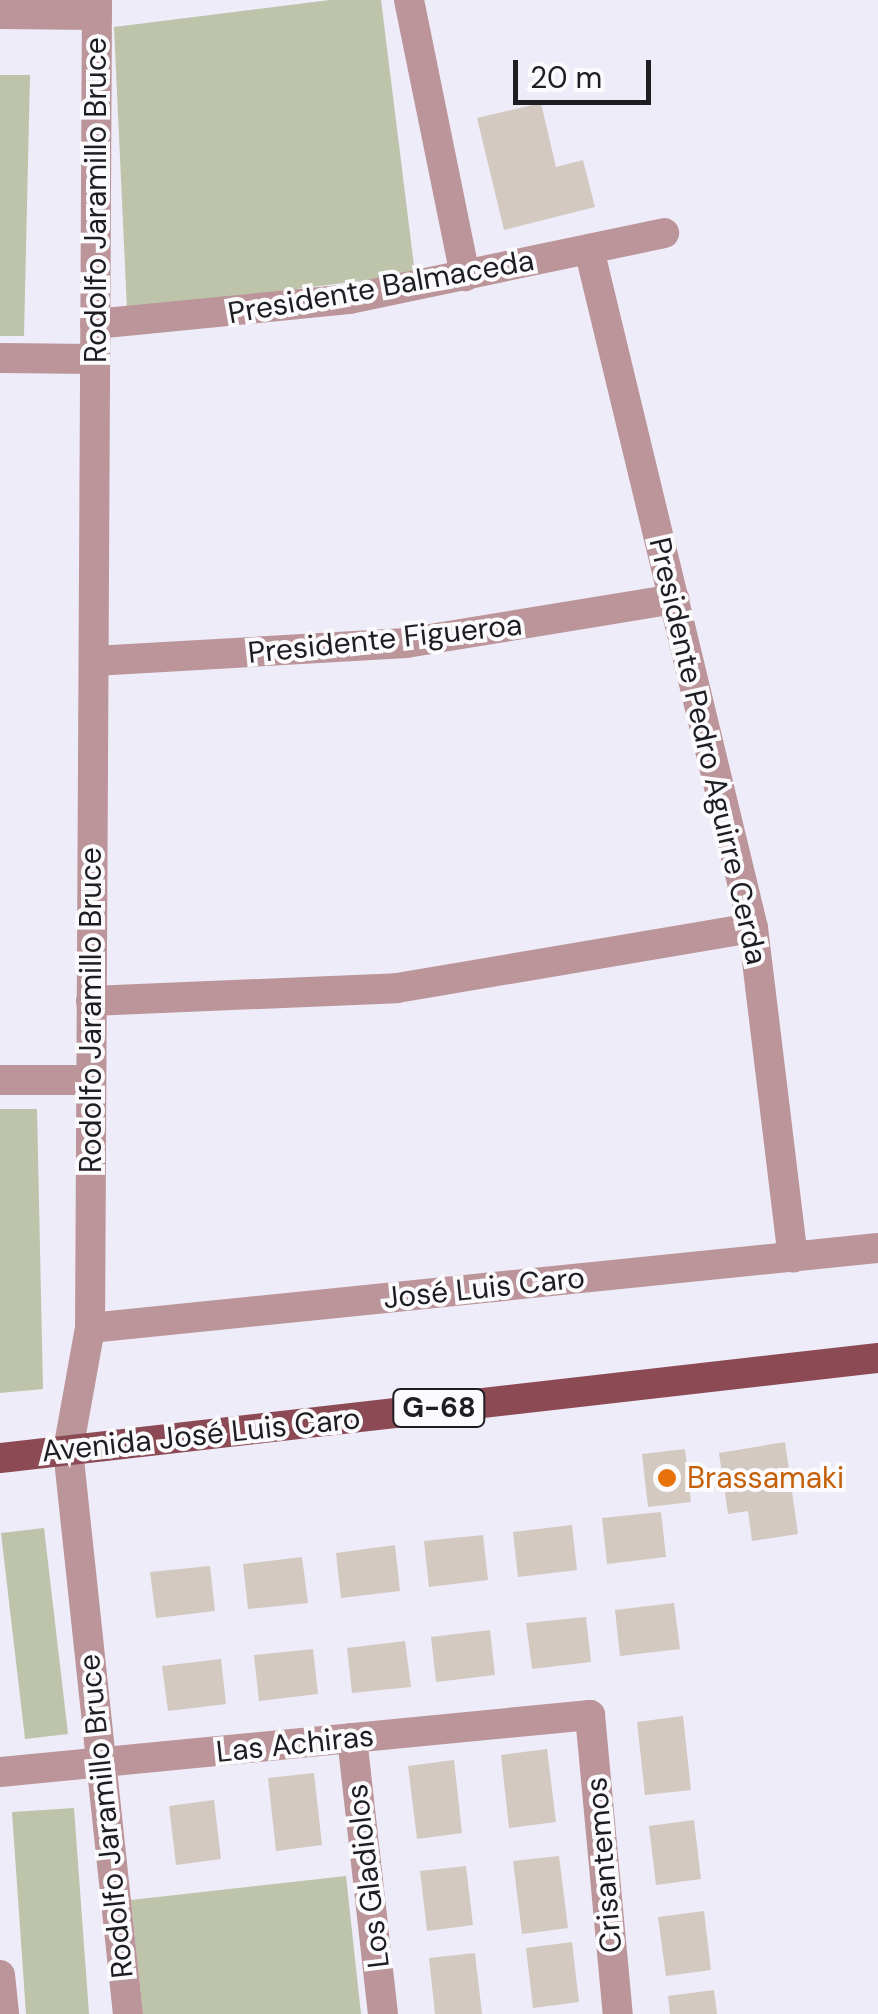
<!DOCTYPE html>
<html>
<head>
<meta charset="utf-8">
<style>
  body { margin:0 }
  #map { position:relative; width:878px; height:2014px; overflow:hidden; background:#eeecf8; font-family:"DM Sans",sans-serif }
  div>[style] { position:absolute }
  .green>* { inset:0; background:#bdc4aa }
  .building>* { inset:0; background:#d4c9c1 }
  .minor>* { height:30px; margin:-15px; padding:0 15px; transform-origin:15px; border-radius:15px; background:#bb9599 }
  .major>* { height:30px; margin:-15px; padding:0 15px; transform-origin:15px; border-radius:15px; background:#8b4a54 }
  .dots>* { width:28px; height:28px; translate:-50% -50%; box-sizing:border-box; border:5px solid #fbfbfd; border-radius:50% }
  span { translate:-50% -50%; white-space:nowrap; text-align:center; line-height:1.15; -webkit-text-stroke:8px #fbfbfd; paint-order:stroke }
  .shield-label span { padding:2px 8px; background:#fbfbfd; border:2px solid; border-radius:8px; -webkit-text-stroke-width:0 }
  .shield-label { font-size:28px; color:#1e1e22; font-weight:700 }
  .street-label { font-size:30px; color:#1e1e22 }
  .food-label { font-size:30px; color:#c56008 }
  .left { translate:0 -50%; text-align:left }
  .scale { position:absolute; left:513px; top:60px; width:138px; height:45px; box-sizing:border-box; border:5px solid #1e1e22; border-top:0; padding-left:12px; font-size:30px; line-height:35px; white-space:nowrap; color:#1e1e22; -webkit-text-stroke:8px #fbfbfd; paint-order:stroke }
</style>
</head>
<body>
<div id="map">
  <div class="green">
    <i style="clip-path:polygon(330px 0,381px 0,415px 274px,127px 310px,114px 27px)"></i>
    <i style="clip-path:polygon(0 75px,30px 75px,24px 336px,0 336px)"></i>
    <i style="clip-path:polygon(0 1109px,37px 1109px,43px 1389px,0 1393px)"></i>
    <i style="clip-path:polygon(44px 1528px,68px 1734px,25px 1739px,1px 1533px)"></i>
    <i style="clip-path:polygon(74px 1808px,89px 2014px,26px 2014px,12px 1812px)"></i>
    <i style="clip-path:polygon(346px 1876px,361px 2014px,143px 2014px,131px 1900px)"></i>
  </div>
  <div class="building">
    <i style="clip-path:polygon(541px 103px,556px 167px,583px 160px,595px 207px,504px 230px,477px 118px)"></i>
    <i style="clip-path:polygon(785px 1442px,798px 1534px,752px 1541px,748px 1511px,728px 1514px,719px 1453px)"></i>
    <i style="clip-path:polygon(685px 1449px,691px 1502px,648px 1507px,642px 1454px)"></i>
    <i style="clip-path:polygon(661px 1512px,666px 1557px,607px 1564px,602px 1518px)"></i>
    <i style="clip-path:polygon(572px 1525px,577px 1570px,518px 1577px,513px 1532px)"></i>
    <i style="clip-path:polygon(483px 1535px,488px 1580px,429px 1587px,424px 1541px)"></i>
    <i style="clip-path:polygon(395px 1545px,400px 1591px,341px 1598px,336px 1553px)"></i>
    <i style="clip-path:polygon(302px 1557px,308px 1603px,248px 1609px,243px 1564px)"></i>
    <i style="clip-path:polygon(210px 1566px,215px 1611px,156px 1618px,150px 1572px)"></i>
    <i style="clip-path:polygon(674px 1603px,680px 1649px,620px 1656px,615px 1610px)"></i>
    <i style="clip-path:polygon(586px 1617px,591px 1662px,532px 1669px,526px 1623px)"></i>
    <i style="clip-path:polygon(490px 1630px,495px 1675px,436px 1682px,431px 1637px)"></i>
    <i style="clip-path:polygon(405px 1641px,411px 1687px,352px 1693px,347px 1648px)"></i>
    <i style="clip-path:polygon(313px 1649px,318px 1694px,259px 1701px,254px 1655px)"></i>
    <i style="clip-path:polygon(221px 1659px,226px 1704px,168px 1711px,162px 1666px)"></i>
    <i style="clip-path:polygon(683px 1716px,691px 1790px,645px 1795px,637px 1722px)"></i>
    <i style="clip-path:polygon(547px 1749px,556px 1822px,509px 1828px,501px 1755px)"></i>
    <i style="clip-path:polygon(454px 1760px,462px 1833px,417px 1839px,408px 1766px)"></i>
    <i style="clip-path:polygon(314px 1773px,322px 1845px,276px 1851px,268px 1778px)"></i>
    <i style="clip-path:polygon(214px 1800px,221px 1859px,176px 1865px,169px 1806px)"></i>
    <i style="clip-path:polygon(694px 1820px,701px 1879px,656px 1885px,649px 1826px)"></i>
    <i style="clip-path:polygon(559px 1856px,568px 1928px,522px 1934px,513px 1861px)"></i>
    <i style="clip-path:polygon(466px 1866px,473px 1925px,427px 1931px,420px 1871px)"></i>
    <i style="clip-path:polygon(704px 1911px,711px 1970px,666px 1976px,658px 1917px)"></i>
    <i style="clip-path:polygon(572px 1942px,579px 2002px,533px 2008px,526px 1948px)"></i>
    <i style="clip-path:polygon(475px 1953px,482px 2014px,435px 2014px,429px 1958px)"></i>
    <i style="clip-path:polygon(714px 1990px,717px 2014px,670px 2014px,668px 1996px)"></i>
  </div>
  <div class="minor">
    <i style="left:97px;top:0;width:1328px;rotate:90.3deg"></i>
    <i style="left:90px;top:1328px;width:124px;rotate:100.2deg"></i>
    <i style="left:68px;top:1450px;width:567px;rotate:83.93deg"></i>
    <i style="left:409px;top:0;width:282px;rotate:78.5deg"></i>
    <i style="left:0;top:14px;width:97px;rotate:0.6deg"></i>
    <i style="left:589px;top:249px;width:699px;rotate:76.42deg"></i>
    <i style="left:753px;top:928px;width:332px;rotate:83.1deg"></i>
    <i style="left:95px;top:324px;width:255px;rotate:-5.6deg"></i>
    <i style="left:349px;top:299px;width:322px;rotate:-11.8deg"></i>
    <i style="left:0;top:358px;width:95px;rotate:0.6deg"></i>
    <i style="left:94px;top:661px;width:313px;rotate:-3.3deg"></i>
    <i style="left:406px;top:643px;width:272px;rotate:-9.3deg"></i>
    <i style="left:91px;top:1001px;width:306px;rotate:-2.4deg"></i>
    <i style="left:397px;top:988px;width:361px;rotate:-9.6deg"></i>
    <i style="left:0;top:1080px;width:91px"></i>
    <i style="left:90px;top:1328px;width:792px;rotate:-5.8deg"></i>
    <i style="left:352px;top:1738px;width:278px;rotate:83.6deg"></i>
    <i style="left:0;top:1772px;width:593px;rotate:-5.52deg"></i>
    <i style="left:590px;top:1715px;width:300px;rotate:84.7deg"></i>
    <i style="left:0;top:1975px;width:39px;rotate:84deg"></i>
  </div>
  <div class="major">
    <i style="left:0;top:1458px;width:884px;rotate:-6.5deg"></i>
  </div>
  <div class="dots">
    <i style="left:667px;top:1478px;background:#e8710a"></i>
  </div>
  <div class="shield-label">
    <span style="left:439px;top:1408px">G-68</span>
  </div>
  <div class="street-label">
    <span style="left:96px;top:200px;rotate:-90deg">Rodolfo Jaramillo Bruce</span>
    <span style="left:381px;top:287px;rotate:-10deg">Presidente Balmaceda</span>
    <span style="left:385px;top:639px;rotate:-6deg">Presidente Figueroa</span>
    <span style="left:708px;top:751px;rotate:77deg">Presidente Pedro Aguirre Cerda</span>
    <span style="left:91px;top:1010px;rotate:-90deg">Rodolfo Jaramillo Bruce</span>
    <span style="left:484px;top:1288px;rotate:-6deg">José Luis Caro</span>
    <span style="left:201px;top:1435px;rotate:-6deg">Avenida José Luis Caro</span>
    <span style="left:295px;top:1744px;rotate:-6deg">Las Achiras</span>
    <span style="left:106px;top:1816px;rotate:-96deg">Rodolfo Jaramillo Bruce</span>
    <span style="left:604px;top:1865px;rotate:-95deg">Crisantemos</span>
    <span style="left:368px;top:1876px;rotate:-97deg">Los Gladiolos</span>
  </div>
  <div class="food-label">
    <span class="left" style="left:687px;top:1478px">Brassamaki</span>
  </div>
  <div class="scale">20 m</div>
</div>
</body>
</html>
